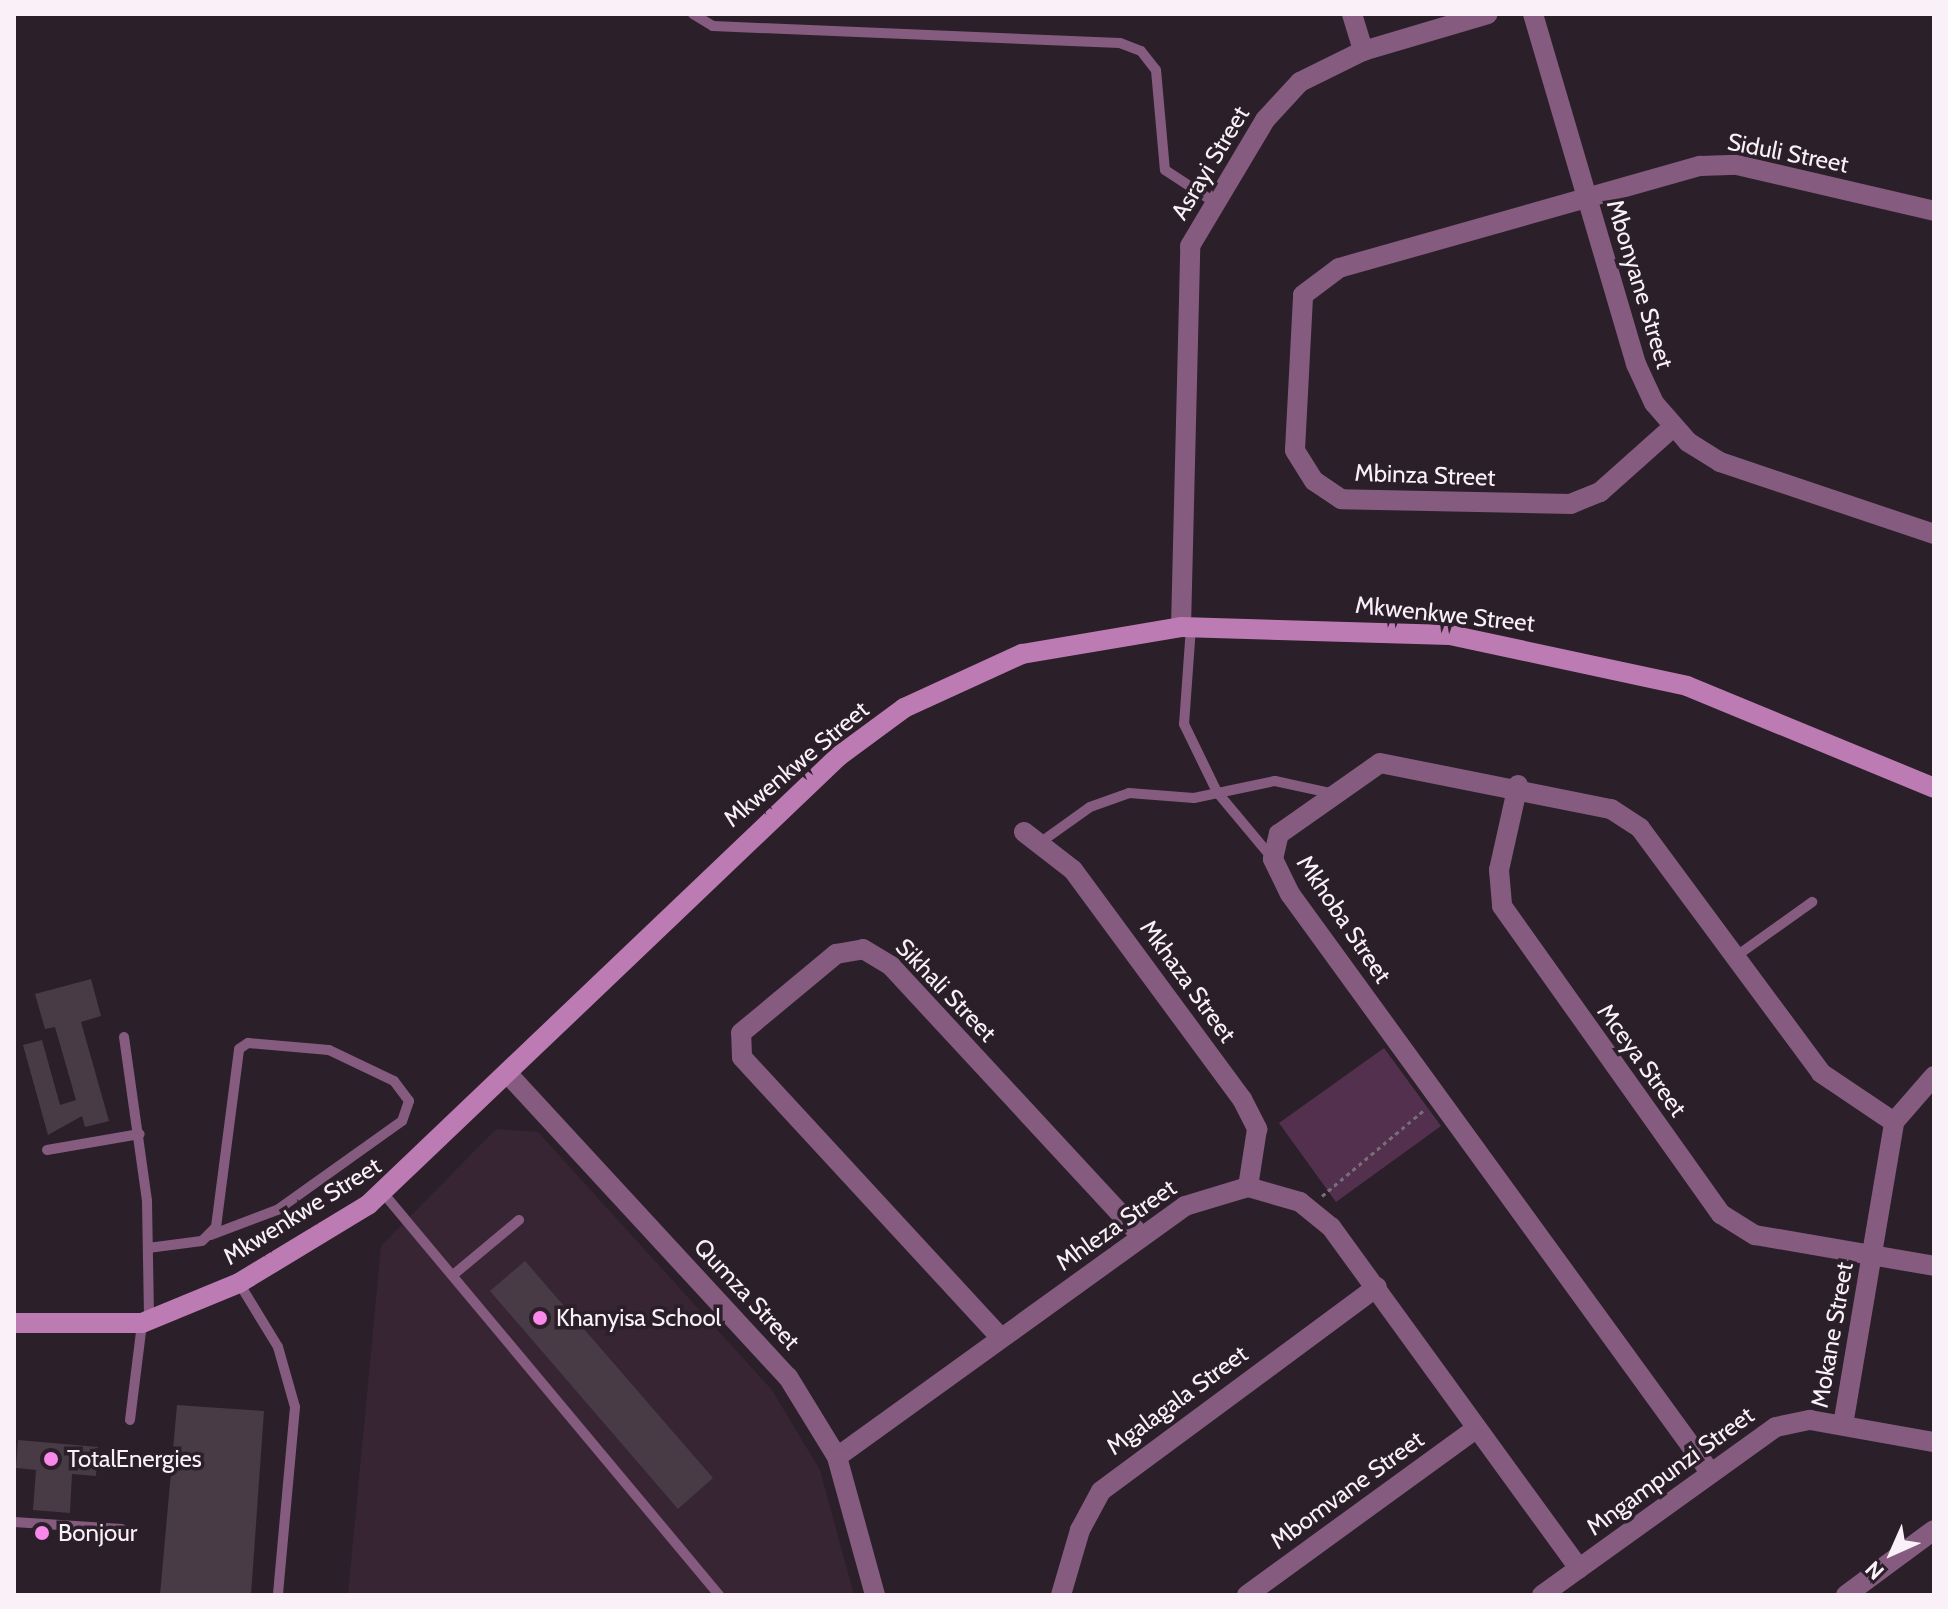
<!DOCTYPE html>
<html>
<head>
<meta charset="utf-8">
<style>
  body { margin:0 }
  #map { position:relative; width:1948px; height:1609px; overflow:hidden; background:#2b1f29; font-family:Cabin,sans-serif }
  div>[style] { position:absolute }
  .built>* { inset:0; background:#372534 }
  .green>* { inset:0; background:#53314e }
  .building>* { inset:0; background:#483b46 }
  .path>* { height:3px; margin-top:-1.5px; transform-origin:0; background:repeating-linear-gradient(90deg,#786e76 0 4px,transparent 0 8px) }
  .lane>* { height:10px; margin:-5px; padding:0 5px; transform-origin:5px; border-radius:5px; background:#855c7f }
  .street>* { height:20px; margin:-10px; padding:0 10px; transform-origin:10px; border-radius:10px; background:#855c7f }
  .secondary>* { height:20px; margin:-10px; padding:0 10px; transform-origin:10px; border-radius:10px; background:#bd7bb3 }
  .dots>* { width:22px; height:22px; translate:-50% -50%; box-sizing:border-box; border:4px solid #2b1f29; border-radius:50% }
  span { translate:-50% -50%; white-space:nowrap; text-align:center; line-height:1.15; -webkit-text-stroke:7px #2b1f29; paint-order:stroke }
  .street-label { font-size:24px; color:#faf1f8 }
  .poi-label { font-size:24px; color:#faf1f8 }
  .left { translate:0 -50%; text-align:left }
  .frame { position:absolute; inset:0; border:16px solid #faf1f8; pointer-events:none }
  .north { position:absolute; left:1852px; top:1513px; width:80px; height:80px; -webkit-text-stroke:6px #2b1f29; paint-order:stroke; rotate:225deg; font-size:22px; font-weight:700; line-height:32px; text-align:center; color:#faf1f8 }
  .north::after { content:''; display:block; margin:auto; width:28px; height:36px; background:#faf1f8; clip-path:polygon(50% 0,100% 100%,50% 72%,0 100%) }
</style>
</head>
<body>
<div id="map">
  <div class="built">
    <i style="clip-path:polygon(496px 1129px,538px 1132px,772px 1390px,820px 1470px,854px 1595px,348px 1595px,381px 1246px)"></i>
  </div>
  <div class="green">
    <i style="clip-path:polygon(1384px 1048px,1441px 1126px,1336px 1202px,1279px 1123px)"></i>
  </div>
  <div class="building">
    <i style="clip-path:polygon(91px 979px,101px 1016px,81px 1022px,109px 1121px,85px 1127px,82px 1116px,48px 1135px,23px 1045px,42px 1040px,60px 1105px,76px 1100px,55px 1027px,45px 1029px,35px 994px)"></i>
    <i style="clip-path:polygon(525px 1261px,713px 1478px,678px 1509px,490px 1291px)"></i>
    <i style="clip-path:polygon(177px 1405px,264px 1411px,251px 1595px,160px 1595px)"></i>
    <i style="clip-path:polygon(18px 1440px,98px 1447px,96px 1476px,72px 1474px,70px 1513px,33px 1510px,36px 1470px,16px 1468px)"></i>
  </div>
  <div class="path">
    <i style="left:1322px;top:1196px;width:132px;rotate:-40.1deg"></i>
  </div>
  <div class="lane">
    <i style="left:693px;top:14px;width:23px;rotate:31deg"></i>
    <i style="left:713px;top:26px;width:407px;rotate:2.4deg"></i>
    <i style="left:1120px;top:43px;width:22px;rotate:21deg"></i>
    <i style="left:1141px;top:51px;width:24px;rotate:52deg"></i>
    <i style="left:1156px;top:70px;width:100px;rotate:84.9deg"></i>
    <i style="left:1165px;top:170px;width:59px;rotate:33.1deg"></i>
    <i style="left:1191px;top:627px;width:97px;rotate:94.1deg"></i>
    <i style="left:1184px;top:724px;width:76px;rotate:64.1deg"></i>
    <i style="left:1217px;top:792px;width:87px;rotate:50.1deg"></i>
    <i style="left:1041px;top:842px;width:60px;rotate:-35.5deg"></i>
    <i style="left:1090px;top:807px;width:41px;rotate:-19.7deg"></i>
    <i style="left:1129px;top:793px;width:65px;rotate:4.4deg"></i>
    <i style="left:1194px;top:798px;width:83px;rotate:-11.9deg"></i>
    <i style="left:1275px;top:781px;width:56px;rotate:12.3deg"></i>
    <i style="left:1735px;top:957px;width:95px;rotate:-35.5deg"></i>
    <i style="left:124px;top:1037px;width:166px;rotate:82deg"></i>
    <i style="left:147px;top:1201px;width:118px;rotate:89deg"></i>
    <i style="left:47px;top:1150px;width:94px;rotate:-9.8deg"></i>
    <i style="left:384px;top:1194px;width:523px;rotate:50.12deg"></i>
    <i style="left:148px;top:1248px;width:54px;rotate:-7.4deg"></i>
    <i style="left:202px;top:1241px;width:20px;rotate:-45deg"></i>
    <i style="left:216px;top:1227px;width:179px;rotate:-82.6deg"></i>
    <i style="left:239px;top:1049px;width:11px;rotate:-34deg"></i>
    <i style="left:248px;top:1043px;width:81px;rotate:4.9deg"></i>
    <i style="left:329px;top:1050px;width:72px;rotate:25.5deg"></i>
    <i style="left:394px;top:1081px;width:25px;rotate:53deg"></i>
    <i style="left:409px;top:1101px;width:21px;rotate:109deg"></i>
    <i style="left:402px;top:1121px;width:153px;rotate:144.5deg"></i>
    <i style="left:277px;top:1210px;width:71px;rotate:159.3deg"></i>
    <i style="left:453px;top:1275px;width:86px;rotate:-39.8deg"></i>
    <i style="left:239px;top:1283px;width:75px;rotate:58.6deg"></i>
    <i style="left:278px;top:1347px;width:62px;rotate:74.2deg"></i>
    <i style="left:295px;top:1407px;width:189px;rotate:95.2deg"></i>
    <i style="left:130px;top:1420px;width:98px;rotate:-82.9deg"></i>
    <i style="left:14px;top:1522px;width:108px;rotate:3.7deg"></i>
  </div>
  <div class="street">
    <i style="left:1352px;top:14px;width:39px;rotate:73deg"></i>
    <i style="left:1533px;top:14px;width:365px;rotate:73.6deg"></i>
    <i style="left:1636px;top:364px;width:43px;rotate:65.2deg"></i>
    <i style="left:1654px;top:403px;width:52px;rotate:48.9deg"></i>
    <i style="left:1688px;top:442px;width:38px;rotate:32deg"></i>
    <i style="left:1720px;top:462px;width:226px;rotate:18.6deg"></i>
    <i style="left:1673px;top:427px;width:98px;rotate:138.3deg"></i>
    <i style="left:1600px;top:492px;width:31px;rotate:158deg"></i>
    <i style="left:1571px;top:504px;width:230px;rotate:-178.8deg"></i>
    <i style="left:1341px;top:499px;width:32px;rotate:-146deg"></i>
    <i style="left:1314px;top:481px;width:36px;rotate:-122deg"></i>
    <i style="left:1295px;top:450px;width:155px;rotate:-87deg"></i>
    <i style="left:1303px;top:295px;width:45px;rotate:-36.9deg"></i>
    <i style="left:1339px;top:268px;width:375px;rotate:-15.8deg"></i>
    <i style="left:1700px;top:166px;width:37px;rotate:-2deg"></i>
    <i style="left:1737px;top:165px;width:202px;rotate:13.1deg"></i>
    <i style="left:1181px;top:627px;width:381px;rotate:-88.6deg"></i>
    <i style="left:1190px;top:246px;width:147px;rotate:-59.2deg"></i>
    <i style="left:1265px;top:120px;width:52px;rotate:-47.4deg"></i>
    <i style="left:1300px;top:82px;width:70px;rotate:-26.2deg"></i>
    <i style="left:1363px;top:51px;width:130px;rotate:-16.5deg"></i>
    <i style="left:1518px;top:785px;width:87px;rotate:102.6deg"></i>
    <i style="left:1499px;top:870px;width:36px;rotate:85deg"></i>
    <i style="left:1502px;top:906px;width:378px;rotate:54.6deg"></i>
    <i style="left:1721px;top:1214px;width:40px;rotate:32deg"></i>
    <i style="left:1755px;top:1235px;width:182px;rotate:9.8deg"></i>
    <i style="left:1024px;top:832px;width:62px;rotate:37.8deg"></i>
    <i style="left:1073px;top:870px;width:285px;rotate:53.6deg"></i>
    <i style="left:1242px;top:1099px;width:34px;rotate:63deg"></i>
    <i style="left:1257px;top:1129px;width:59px;rotate:98.8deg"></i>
    <i style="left:507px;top:1073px;width:414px;rotate:47.3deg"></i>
    <i style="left:788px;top:1377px;width:94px;rotate:58.5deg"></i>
    <i style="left:837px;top:1457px;width:143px;rotate:74.6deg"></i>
    <i style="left:1001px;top:1338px;width:382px;rotate:-132.7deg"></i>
    <i style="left:742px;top:1057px;width:24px;rotate:-92deg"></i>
    <i style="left:741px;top:1033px;width:124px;rotate:-39.7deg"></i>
    <i style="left:836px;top:954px;width:27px;rotate:-10deg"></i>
    <i style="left:863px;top:949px;width:33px;rotate:31deg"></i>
    <i style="left:891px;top:966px;width:368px;rotate:47.2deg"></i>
    <i style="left:1843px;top:1425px;width:307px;rotate:-80.4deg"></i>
    <i style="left:1894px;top:1122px;width:61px;rotate:-49deg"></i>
    <i style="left:837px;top:1457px;width:429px;rotate:-35.8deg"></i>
    <i style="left:1185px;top:1206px;width:66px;rotate:-16.8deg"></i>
    <i style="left:1248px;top:1187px;width:54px;rotate:16.1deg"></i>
    <i style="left:1300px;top:1202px;width:40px;rotate:39deg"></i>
    <i style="left:1331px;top:1227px;width:422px;rotate:54deg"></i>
    <i style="left:1710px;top:1472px;width:714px;rotate:-126deg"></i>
    <i style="left:1290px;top:894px;width:39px;rotate:-116deg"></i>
    <i style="left:1273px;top:859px;width:26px;rotate:-77deg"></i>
    <i style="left:1279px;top:834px;width:123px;rotate:-35.1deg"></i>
    <i style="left:1380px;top:763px;width:236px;rotate:11.3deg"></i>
    <i style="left:1611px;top:809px;width:35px;rotate:33deg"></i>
    <i style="left:1640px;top:828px;width:305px;rotate:53.5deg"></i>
    <i style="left:1821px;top:1073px;width:88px;rotate:33.9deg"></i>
    <i style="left:1061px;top:1595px;width:68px;rotate:-73.7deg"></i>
    <i style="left:1080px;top:1530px;width:44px;rotate:-61.7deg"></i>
    <i style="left:1101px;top:1491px;width:343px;rotate:-36.5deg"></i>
    <i style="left:1247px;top:1595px;width:284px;rotate:-36deg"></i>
    <i style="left:1542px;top:1595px;width:288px;rotate:-35.7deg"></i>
    <i style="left:1776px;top:1427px;width:35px;rotate:-12deg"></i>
    <i style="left:1810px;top:1420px;width:126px;rotate:10.1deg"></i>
    <i style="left:1846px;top:1595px;width:109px;rotate:-36.5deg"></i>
  </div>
  <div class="secondary">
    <i style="left:14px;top:1323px;width:128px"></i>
    <i style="left:142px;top:1323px;width:105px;rotate:-22.4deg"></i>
    <i style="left:239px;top:1283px;width:151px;rotate:-31.2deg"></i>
    <i style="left:368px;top:1205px;width:651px;rotate:-43.63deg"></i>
    <i style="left:839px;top:756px;width:81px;rotate:-36.4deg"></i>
    <i style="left:904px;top:708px;width:130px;rotate:-24.6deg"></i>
    <i style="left:1022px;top:654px;width:161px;rotate:-9.6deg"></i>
    <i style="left:1181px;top:627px;width:269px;rotate:1.7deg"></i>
    <i style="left:1450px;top:635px;width:242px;rotate:12.1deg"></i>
    <i style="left:1687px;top:686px;width:267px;rotate:22.4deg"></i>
  </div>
  <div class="dots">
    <i style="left:540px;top:1318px;background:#f888ea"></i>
    <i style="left:51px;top:1459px;background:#f888ea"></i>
    <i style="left:42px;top:1533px;background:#f888ea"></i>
  </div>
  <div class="street-label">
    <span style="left:1788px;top:153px;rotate:11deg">Siduli Street</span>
    <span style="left:1210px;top:163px;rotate:-59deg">Asrayi Street</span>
    <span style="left:1640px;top:284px;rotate:73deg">Mbonyane Street</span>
    <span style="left:1425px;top:475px;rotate:2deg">Mbinza Street</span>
    <span style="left:1445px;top:614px;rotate:6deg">Mkwenkwe Street</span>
    <span style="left:796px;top:764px;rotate:-40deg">Mkwenkwe Street</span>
    <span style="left:1344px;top:919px;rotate:56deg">Mkhoba Street</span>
    <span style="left:1188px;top:981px;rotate:54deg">Mkhaza Street</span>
    <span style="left:946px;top:990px;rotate:46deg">Sikhali Street</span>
    <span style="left:1642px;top:1060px;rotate:54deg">Mceya Street</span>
    <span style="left:302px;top:1211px;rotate:-32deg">Mkwenkwe Street</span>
    <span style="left:1116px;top:1225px;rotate:-35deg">Mhleza Street</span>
    <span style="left:747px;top:1294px;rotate:47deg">Qumza Street</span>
    <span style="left:1832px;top:1335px;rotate:-80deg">Mokane Street</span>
    <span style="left:1177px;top:1400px;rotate:-36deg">Mgalagala Street</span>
    <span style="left:1670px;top:1471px;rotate:-36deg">Mngampunzi Street</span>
    <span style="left:1347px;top:1490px;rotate:-36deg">Mbomvane Street</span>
  </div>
  <div class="poi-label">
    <span class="left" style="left:556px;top:1318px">Khanyisa School</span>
    <span class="left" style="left:67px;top:1459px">TotalEnergies</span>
    <span class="left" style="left:58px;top:1533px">Bonjour</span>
  </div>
  <div class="frame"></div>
  <div class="north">N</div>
</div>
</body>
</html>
